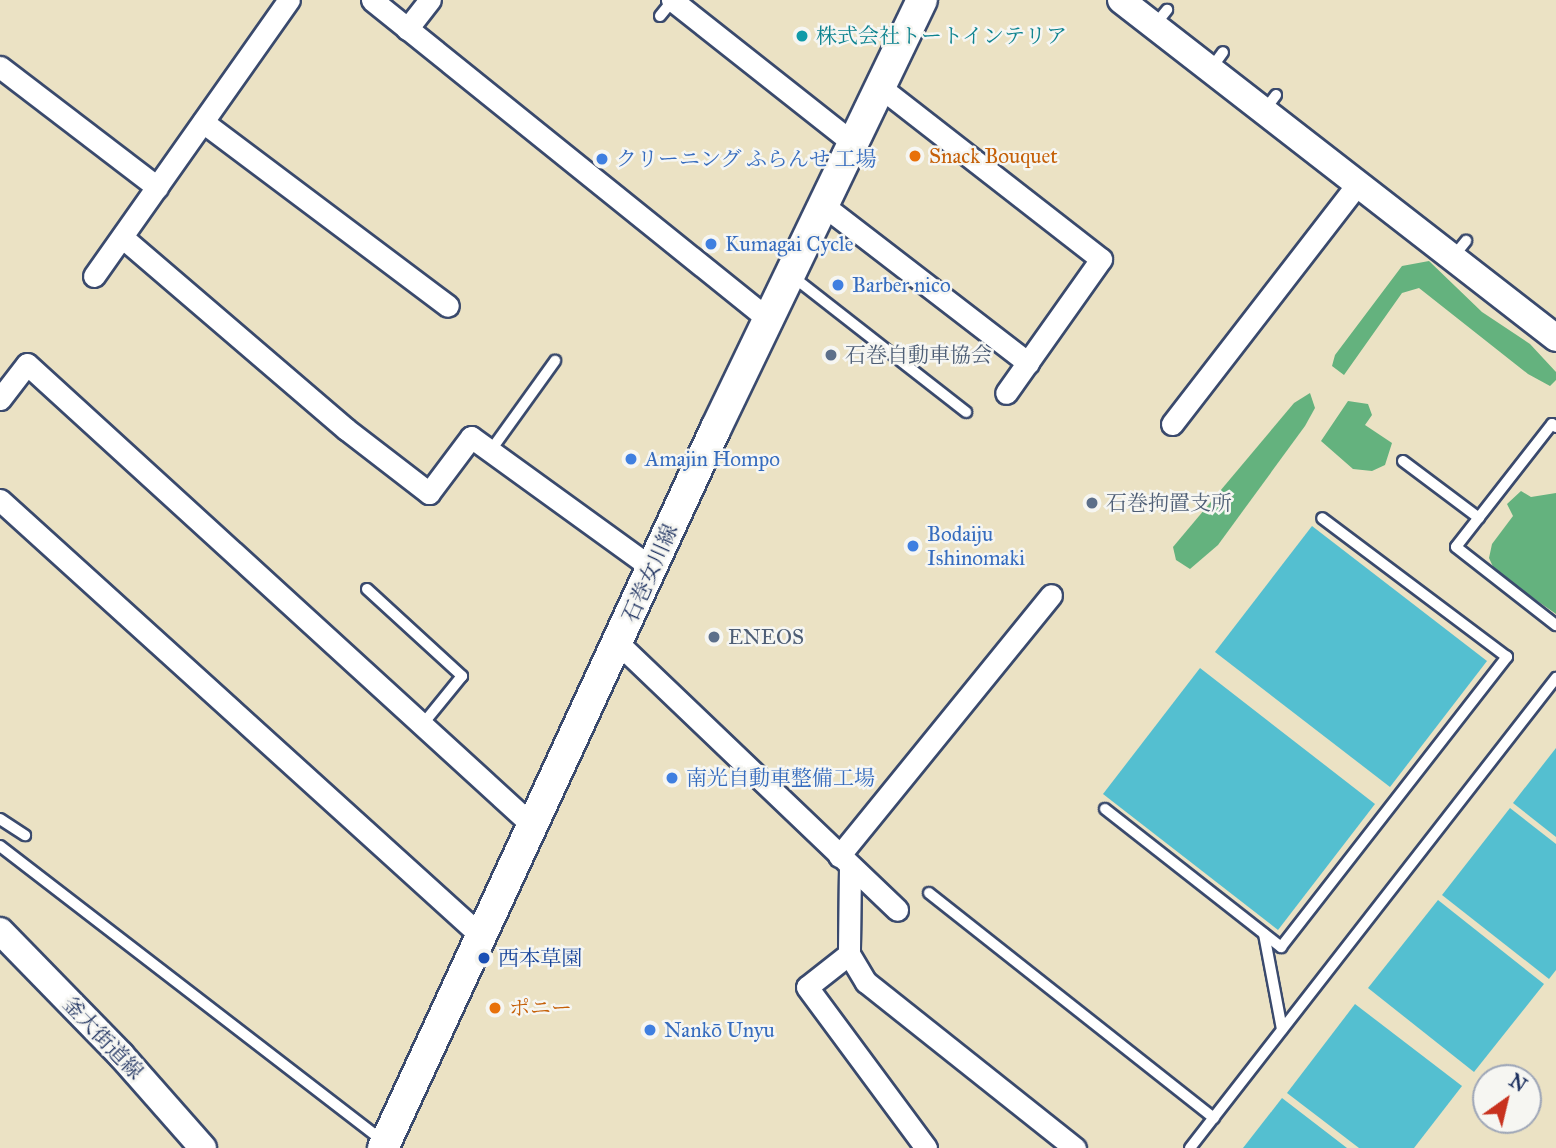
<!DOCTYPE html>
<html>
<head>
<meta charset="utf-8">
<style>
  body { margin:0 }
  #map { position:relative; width:1556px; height:1148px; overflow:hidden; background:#ebe2c4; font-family:"IM FELL Great Primer","Noto Serif JP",serif }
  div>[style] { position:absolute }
  .forest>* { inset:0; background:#64b27e }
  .water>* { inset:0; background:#54bfd0 }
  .roads { filter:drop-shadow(2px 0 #3a4a6d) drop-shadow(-2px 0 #3a4a6d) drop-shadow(0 2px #3a4a6d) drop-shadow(0 -2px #3a4a6d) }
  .service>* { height:10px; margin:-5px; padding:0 5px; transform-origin:5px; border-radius:5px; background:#fff }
  .minor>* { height:21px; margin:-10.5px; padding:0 10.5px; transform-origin:10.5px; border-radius:10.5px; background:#fff }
  .tertiary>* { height:26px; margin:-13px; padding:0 13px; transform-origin:13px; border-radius:13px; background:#fff }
  .secondary>* { height:30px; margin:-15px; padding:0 15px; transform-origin:15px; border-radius:15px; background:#fff }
  .dots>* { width:19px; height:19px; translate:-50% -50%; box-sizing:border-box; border:4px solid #f6f6f2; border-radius:50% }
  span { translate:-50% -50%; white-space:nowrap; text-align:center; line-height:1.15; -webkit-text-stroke:5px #f6f6f2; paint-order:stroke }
  .culture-label { font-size:21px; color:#0d838f }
  .left { translate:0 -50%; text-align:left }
  .food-label { font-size:21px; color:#c56008 }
  .shop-label { font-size:21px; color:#366cbe }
  .service-label { font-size:21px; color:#4e5e75 }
  .street-label { font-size:21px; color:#1b2f5e }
  .transit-label { font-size:21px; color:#164399 }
  .north { position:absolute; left:1472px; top:1064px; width:70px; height:70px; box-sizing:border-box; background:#f6f6f2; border:2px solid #9ea6b7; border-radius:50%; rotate:34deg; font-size:19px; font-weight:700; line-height:28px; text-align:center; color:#1b2f5e }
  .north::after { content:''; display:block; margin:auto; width:24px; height:32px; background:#c8321e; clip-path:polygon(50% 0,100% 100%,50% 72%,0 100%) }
</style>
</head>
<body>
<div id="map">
  <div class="forest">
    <i style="clip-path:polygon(1429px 261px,1482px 312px,1530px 344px,1556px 372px,1556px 380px,1550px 386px,1528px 374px,1419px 288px,1402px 293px,1344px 375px,1332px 366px,1335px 355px,1402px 266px)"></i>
    <i style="clip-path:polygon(1310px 393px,1315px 408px,1305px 426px,1218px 545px,1190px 569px,1176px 560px,1173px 547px,1294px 403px)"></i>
    <i style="clip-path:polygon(1348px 401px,1368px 404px,1372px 415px,1365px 425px,1392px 443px,1385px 465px,1372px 471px,1353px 469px,1321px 441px)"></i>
    <i style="clip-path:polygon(1521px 491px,1531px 497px,1556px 493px,1556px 614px,1495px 571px,1489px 558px,1492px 544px,1513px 516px,1507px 504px)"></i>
  </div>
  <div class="water">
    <i style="clip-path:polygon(1312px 526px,1487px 661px,1390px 787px,1215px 652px)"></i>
    <i style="clip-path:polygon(1200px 668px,1375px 804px,1278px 930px,1103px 794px)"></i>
    <i style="clip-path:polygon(1556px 748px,1556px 837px,1513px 803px)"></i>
    <i style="clip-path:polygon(1510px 808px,1556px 844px,1556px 970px,1549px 979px,1442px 895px)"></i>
    <i style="clip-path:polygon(1438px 900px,1544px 984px,1474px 1072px,1368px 988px)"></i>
    <i style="clip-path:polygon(1355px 1004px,1462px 1086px,1414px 1148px,1359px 1148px,1287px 1093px)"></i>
    <i style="clip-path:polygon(1282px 1098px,1347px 1148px,1243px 1148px)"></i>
  </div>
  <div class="roads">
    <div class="service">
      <i style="left:660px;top:16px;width:19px;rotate:-51deg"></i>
      <i style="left:1154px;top:26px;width:21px;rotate:-51deg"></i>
      <i style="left:1210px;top:70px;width:22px;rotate:-54deg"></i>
      <i style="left:1264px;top:111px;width:20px;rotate:-53deg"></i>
      <i style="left:1453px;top:257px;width:21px;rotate:-51deg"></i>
      <i style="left:792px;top:276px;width:221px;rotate:38deg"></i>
      <i style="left:1556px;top:427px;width:5px;rotate:-143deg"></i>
      <i style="left:1552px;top:424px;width:156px;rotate:128deg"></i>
      <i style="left:1456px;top:547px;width:127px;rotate:38deg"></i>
      <i style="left:491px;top:450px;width:110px;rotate:-54.3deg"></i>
      <i style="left:1403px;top:461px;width:95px;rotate:36.9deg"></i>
      <i style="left:367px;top:589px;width:129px;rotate:42.5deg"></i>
      <i style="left:462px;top:676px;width:63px;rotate:129.2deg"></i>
      <i style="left:1105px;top:809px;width:224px;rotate:38.1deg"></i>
      <i style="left:1281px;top:947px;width:368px;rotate:-52.1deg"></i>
      <i style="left:1507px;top:657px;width:231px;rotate:-143.1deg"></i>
      <i style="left:0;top:819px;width:30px;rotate:33deg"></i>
      <i style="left:0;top:846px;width:483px;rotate:37.6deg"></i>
      <i style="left:929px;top:893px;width:363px;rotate:38.3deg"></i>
      <i style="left:1264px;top:934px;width:97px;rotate:79.3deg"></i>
      <i style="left:1190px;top:1148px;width:596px;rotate:-52.09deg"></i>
    </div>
    <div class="minor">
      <i style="left:372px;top:0;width:509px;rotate:38.85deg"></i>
      <i style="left:672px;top:0;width:229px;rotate:38.3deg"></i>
      <i style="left:407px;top:29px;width:37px;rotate:-52deg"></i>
      <i style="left:0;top:67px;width:198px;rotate:37.4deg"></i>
      <i style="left:880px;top:87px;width:280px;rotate:37.9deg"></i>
      <i style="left:1101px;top:259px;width:164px;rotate:125.3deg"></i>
      <i style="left:203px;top:122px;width:306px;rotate:36.9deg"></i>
      <i style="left:823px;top:205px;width:259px;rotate:37.6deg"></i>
      <i style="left:122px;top:237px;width:295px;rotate:40.6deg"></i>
      <i style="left:346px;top:429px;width:105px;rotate:37.6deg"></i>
      <i style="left:429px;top:493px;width:70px;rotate:-53.1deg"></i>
      <i style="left:471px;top:437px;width:223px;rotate:35.9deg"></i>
      <i style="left:94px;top:276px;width:338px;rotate:-54.8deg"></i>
      <i style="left:0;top:399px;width:44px;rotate:-52.4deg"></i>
      <i style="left:27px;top:364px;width:684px;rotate:42.39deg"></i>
      <i style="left:1172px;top:424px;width:304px;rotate:-52.3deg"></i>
      <i style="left:0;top:500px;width:648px;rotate:42.18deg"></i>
      <i style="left:618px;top:643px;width:386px;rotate:43.7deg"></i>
      <i style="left:839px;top:856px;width:336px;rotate:-50.9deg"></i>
      <i style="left:850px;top:867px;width:87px;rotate:90.7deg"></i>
      <i style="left:849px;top:954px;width:33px;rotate:59deg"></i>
      <i style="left:866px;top:982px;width:267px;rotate:38.5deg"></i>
      <i style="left:849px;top:954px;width:53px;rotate:141.8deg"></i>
      <i style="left:807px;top:987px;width:200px;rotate:53.5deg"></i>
    </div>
    <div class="tertiary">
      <i style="left:1121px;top:0;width:551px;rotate:37.85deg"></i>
      <i style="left:0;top:931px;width:173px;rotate:45.7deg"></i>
      <i style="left:121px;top:1055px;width:124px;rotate:48.6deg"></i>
    </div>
    <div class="secondary">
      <i style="left:383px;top:1148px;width:793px;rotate:-65.18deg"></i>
      <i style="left:716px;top:428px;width:475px;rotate:-64.3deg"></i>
    </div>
  </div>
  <div class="dots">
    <i style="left:802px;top:36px;background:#0f9aa8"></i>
    <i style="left:915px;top:156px;background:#e8710a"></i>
    <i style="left:602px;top:159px;background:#3f7fe0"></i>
    <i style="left:711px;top:244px;background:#3f7fe0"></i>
    <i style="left:838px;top:285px;background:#3f7fe0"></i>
    <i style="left:831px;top:355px;background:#5c6f8a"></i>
    <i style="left:631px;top:459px;background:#3f7fe0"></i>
    <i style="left:1092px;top:503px;background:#5c6f8a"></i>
    <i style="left:913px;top:546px;background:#3f7fe0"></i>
    <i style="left:714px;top:637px;background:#5c6f8a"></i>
    <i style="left:672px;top:778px;background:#3f7fe0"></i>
    <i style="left:484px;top:958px;background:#1a4fb4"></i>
    <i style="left:495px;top:1008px;background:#e8710a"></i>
    <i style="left:650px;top:1030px;background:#3f7fe0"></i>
  </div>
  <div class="culture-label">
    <span class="left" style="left:816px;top:36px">株式会社トートインテリア</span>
  </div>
  <div class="food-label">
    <span class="left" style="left:929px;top:156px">Snack Bouquet</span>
    <span class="left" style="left:509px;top:1008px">ポニー</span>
  </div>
  <div class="shop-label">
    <span class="left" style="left:616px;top:159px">クリーニング ふらんせ 工場</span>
    <span class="left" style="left:725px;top:244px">Kumagai Cycle</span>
    <span class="left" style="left:852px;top:285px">Barber nico</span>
    <span class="left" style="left:645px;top:459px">Amajin Hompo</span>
    <span class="left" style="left:927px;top:546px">Bodaiju<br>Ishinomaki</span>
    <span class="left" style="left:686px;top:778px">南光自動車整備工場</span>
    <span class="left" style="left:664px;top:1030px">Nankō Unyu</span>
  </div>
  <div class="service-label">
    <span class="left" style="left:845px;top:355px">石巻自動車協会</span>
    <span class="left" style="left:1106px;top:503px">石巻拘置支所</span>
    <span class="left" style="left:728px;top:637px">ENEOS</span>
  </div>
  <div class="street-label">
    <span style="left:650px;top:573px;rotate:-66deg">石巻女川線</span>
    <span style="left:103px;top:1038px;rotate:46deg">釜大街道線</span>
  </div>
  <div class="transit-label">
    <span class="left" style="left:498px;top:958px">西本草園</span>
  </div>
  <div class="north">N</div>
</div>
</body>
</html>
